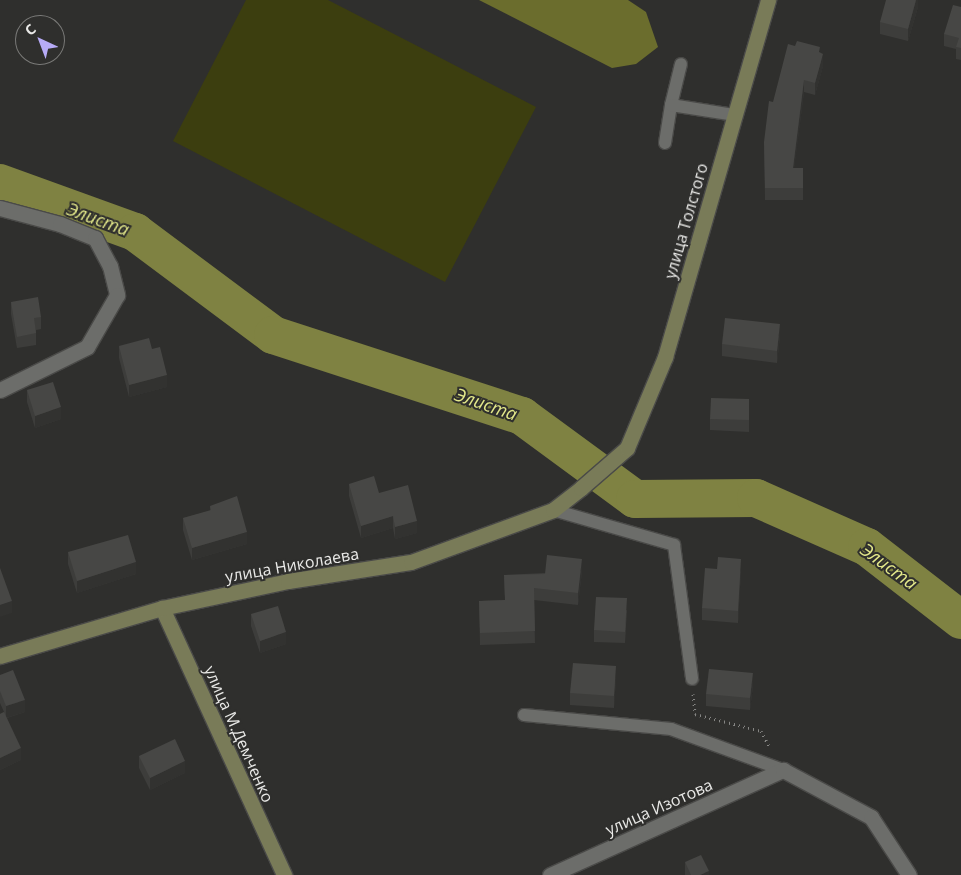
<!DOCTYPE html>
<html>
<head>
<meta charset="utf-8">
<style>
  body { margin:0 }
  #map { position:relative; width:961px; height:875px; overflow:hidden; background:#2f2f2d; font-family:"Open Sans",sans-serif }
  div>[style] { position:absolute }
  .green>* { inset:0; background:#3c3e0f }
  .forest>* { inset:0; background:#6b6d2d }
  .river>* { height:38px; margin:-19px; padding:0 19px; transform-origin:19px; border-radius:19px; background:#7f8242 }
  .path>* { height:3px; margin-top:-1.5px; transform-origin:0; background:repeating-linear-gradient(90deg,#868684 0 1px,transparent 0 5px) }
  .roads { filter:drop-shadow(1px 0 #4a4a48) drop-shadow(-1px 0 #4a4a48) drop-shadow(0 1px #4a4a48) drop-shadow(0 -1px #4a4a48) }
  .lane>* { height:12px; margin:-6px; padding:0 6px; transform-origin:6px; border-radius:6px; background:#6c6d6a }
  .street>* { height:15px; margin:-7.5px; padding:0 7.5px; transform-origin:7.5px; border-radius:7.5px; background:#6c6d6a }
  .secondary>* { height:15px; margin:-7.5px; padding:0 7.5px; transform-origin:7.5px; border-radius:7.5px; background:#797b58 }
  .wall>* { inset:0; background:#3d3d3b }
  .shaded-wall>* { inset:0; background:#323230 }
  .building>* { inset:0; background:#474745 }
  span { translate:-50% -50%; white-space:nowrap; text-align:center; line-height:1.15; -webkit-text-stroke:4px #2f2f2d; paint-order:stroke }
  .street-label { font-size:16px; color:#eaeae8 }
  .water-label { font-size:18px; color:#e3e88a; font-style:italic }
  .north { position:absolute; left:15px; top:15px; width:50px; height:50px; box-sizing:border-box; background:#2f2f2d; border:1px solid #7a7a78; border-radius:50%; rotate:317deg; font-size:14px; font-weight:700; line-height:20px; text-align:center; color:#eaeae8 }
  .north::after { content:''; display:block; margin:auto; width:18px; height:22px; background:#b7abf7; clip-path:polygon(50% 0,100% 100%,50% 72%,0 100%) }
</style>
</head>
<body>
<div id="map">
  <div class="green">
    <i style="clip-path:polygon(246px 0,328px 0,536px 107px,445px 282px,173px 141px)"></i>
  </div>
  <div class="forest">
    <i style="clip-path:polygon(479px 0,628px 0,646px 12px,658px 47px,636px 64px,612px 68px)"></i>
  </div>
  <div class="river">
    <i style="left:0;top:183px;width:144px;rotate:19.9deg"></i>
    <i style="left:135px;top:232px;width:172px;rotate:36.7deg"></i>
    <i style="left:273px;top:335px;width:262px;rotate:18deg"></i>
    <i style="left:522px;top:416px;width:140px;rotate:36.3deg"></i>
    <i style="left:635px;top:499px;width:121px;rotate:-0.5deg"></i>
    <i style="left:756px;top:498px;width:121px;rotate:23.8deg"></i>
    <i style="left:867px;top:547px;width:119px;rotate:37.8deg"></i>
  </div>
  <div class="path">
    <i style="left:693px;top:694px;width:20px;rotate:84deg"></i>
    <i style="left:695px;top:714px;width:68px;rotate:14.4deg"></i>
    <i style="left:761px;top:731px;width:19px;rotate:62deg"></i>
  </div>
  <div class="roads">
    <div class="lane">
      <i style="left:671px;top:105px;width:42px;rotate:-76.3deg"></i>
      <i style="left:665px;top:143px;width:38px;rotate:-81deg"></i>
      <i style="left:671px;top:105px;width:65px;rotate:8.9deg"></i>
      <i style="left:553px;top:510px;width:126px;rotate:16.1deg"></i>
      <i style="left:674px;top:545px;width:135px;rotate:82.3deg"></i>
      <i style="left:524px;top:715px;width:148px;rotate:5.4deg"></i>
      <i style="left:671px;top:729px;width:119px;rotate:20.1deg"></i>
    </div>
    <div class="street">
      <i style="left:0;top:208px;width:62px;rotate:14.9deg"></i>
      <i style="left:60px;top:224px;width:38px;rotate:22deg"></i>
      <i style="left:95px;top:238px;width:32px;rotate:62deg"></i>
      <i style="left:110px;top:266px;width:30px;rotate:76deg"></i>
      <i style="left:117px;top:295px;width:60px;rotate:120deg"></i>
      <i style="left:87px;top:347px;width:97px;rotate:153.7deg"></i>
      <i style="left:550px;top:875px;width:256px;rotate:-24.3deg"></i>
      <i style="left:783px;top:770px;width:100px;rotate:28.1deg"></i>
      <i style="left:871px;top:817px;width:69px;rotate:56.8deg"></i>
    </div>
    <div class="secondary">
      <i style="left:162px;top:608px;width:294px;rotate:65.4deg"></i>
      <i style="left:0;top:656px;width:169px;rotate:-16.5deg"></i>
      <i style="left:162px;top:608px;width:129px;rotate:-12.1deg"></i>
      <i style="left:288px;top:581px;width:124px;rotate:-8.8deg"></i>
      <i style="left:411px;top:562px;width:151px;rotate:-20.1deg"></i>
      <i style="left:553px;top:510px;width:36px;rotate:-38deg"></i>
      <i style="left:581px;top:488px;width:61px;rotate:-41deg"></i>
      <i style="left:627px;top:448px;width:99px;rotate:-67.3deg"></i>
      <i style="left:665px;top:357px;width:372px;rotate:-73.9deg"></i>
    </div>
  </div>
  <div class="wall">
    <i style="clip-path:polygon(918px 0,918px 7px,908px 41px,880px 34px,880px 22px)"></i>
    <i style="clip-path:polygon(961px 7px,961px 60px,956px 59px,956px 49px,944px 46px,944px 34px)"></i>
    <i style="clip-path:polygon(820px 52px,823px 66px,815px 95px,804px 92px,794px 168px,803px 168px,803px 200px,765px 200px,764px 142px)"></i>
    <i style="clip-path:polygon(11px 302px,41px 317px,41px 329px,36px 330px,36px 345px,17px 348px,11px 314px)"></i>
    <i style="clip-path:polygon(780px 336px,777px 363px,722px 356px,722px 344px)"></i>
    <i style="clip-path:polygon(119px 346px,167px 387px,129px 397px,119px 358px)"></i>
    <i style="clip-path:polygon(27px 390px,61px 419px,35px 428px,27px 402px)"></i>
    <i style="clip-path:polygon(749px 411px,749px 432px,710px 430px,710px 419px)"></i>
    <i style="clip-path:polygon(349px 484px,379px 493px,417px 533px,395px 539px,393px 528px,361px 538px,349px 496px)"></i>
    <i style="clip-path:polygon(210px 506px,247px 544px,192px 560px,183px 530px,183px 518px,210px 511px)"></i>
    <i style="clip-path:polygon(68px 552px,136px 574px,77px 593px,68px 564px)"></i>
    <i style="clip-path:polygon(582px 571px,578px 605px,534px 600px,535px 643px,480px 645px,479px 601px,505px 600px,504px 575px)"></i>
    <i style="clip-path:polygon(741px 571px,738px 623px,702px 620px,702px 608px)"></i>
    <i style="clip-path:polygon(627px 610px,625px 643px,594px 642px,594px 630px)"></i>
    <i style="clip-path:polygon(251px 614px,286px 644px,260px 653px,251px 626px)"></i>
    <i style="clip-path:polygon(0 675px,25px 712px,7px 718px,21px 760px,0 770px,0 714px,4px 712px,0 703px)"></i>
    <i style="clip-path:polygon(616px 678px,614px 708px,570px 705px,570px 693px)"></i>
    <i style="clip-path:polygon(753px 685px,750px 710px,706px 706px,706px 694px)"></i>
    <i style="clip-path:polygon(139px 756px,185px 773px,150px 790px,139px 768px)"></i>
    <i style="clip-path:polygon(685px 862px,709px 875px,685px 875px)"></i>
  </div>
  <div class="shaded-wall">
    <i style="clip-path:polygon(916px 0,918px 0,918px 7px,908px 41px,908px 29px)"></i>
    <i style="clip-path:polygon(823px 54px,823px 66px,815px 95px,815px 83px)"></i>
    <i style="clip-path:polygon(804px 80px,804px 92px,793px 179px,793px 168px)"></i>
    <i style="clip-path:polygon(780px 324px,780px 336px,777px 363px,777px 351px)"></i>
    <i style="clip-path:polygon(167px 375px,167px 387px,129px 397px,129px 385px)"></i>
    <i style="clip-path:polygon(61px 407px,61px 419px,35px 428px,35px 416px)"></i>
    <i style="clip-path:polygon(393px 516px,393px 528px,361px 538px,361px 526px)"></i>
    <i style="clip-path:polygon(417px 521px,417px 533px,395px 539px,395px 527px)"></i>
    <i style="clip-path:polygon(247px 532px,247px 544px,192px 560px,192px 548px)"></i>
    <i style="clip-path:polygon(582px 559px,582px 571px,578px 605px,578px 593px)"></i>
    <i style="clip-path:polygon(741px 559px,741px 571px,738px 623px,738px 611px)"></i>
    <i style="clip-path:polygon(136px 562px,136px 574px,77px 593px,77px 581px)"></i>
    <i style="clip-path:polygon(12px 601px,12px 613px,0 617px,0 605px)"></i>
    <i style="clip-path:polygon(286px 632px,286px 644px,260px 653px,260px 641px)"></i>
    <i style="clip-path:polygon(616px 666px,616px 678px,614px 708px,614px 696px)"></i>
    <i style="clip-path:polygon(753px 673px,753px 685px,750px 710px,750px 698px)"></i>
    <i style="clip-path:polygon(25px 700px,25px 712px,6px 718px,6px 706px)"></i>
    <i style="clip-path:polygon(21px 748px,21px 760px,0 770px,0 758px)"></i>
    <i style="clip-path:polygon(185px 761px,185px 773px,150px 790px,150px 778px)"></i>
    <i style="clip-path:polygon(709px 871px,709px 875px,700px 875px)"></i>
  </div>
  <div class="building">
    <i style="clip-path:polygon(886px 0,916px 0,908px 29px,880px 22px)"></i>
    <i style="clip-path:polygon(953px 5px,961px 7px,961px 48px,956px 47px,959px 38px,944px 34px)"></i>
    <i style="clip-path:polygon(797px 41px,820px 47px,819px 52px,823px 54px,815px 83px,804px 80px,793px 168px,803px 168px,803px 188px,765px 188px,764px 142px,769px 101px,773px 102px,788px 44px,795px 46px)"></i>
    <i style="clip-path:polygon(38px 297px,41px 317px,34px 318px,36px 333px,17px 337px,11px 302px)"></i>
    <i style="clip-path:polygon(725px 318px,780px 324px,777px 351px,722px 344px)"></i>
    <i style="clip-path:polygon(149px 338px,152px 349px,160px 347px,167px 375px,129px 385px,119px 346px)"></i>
    <i style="clip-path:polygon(53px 382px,61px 407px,35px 416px,27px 390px)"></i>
    <i style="clip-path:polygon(711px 398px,749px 399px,749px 420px,710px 419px)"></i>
    <i style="clip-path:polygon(374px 476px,379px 493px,408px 485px,417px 521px,395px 527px,393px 516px,361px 526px,349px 484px)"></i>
    <i style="clip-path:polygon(237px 496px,247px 532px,192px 548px,183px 518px,211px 510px,210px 506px)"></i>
    <i style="clip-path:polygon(128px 535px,136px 562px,77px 581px,68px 552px)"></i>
    <i style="clip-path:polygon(547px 555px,582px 559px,578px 593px,534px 588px,535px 631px,480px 633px,479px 601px,505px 600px,504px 575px,545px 574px)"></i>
    <i style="clip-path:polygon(718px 557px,741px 559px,738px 611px,702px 608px,705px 568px,717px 569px)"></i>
    <i style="clip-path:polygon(0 568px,12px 601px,0 605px)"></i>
    <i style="clip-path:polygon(596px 597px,627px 598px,625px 632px,594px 630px)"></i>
    <i style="clip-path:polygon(278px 606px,286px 632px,260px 641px,251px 614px)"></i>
    <i style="clip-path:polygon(573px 663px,616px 666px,614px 696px,570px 693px)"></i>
    <i style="clip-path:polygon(709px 669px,753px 673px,750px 698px,706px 694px)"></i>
    <i style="clip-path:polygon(13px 670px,25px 700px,6px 706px,0 691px,0 675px)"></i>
    <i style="clip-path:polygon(4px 712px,21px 748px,0 758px,0 714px)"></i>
    <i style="clip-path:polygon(175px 739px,185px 761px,150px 778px,139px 756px)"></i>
    <i style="clip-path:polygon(701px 855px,709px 871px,700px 875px,691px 875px,685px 862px)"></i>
  </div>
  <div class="street-label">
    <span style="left:686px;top:221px;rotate:-74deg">улица Толстого</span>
    <span style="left:292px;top:565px;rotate:-10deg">улица Николаева</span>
    <span style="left:239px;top:734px;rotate:66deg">улица М.Демченко</span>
    <span style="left:659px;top:807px;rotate:-24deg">улица Изотова</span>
  </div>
  <div class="water-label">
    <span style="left:98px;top:219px;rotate:20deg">Элиста</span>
    <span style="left:486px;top:404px;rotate:19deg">Элиста</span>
    <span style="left:889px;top:566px;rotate:36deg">Элиста</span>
  </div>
  <div class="north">С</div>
</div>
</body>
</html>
